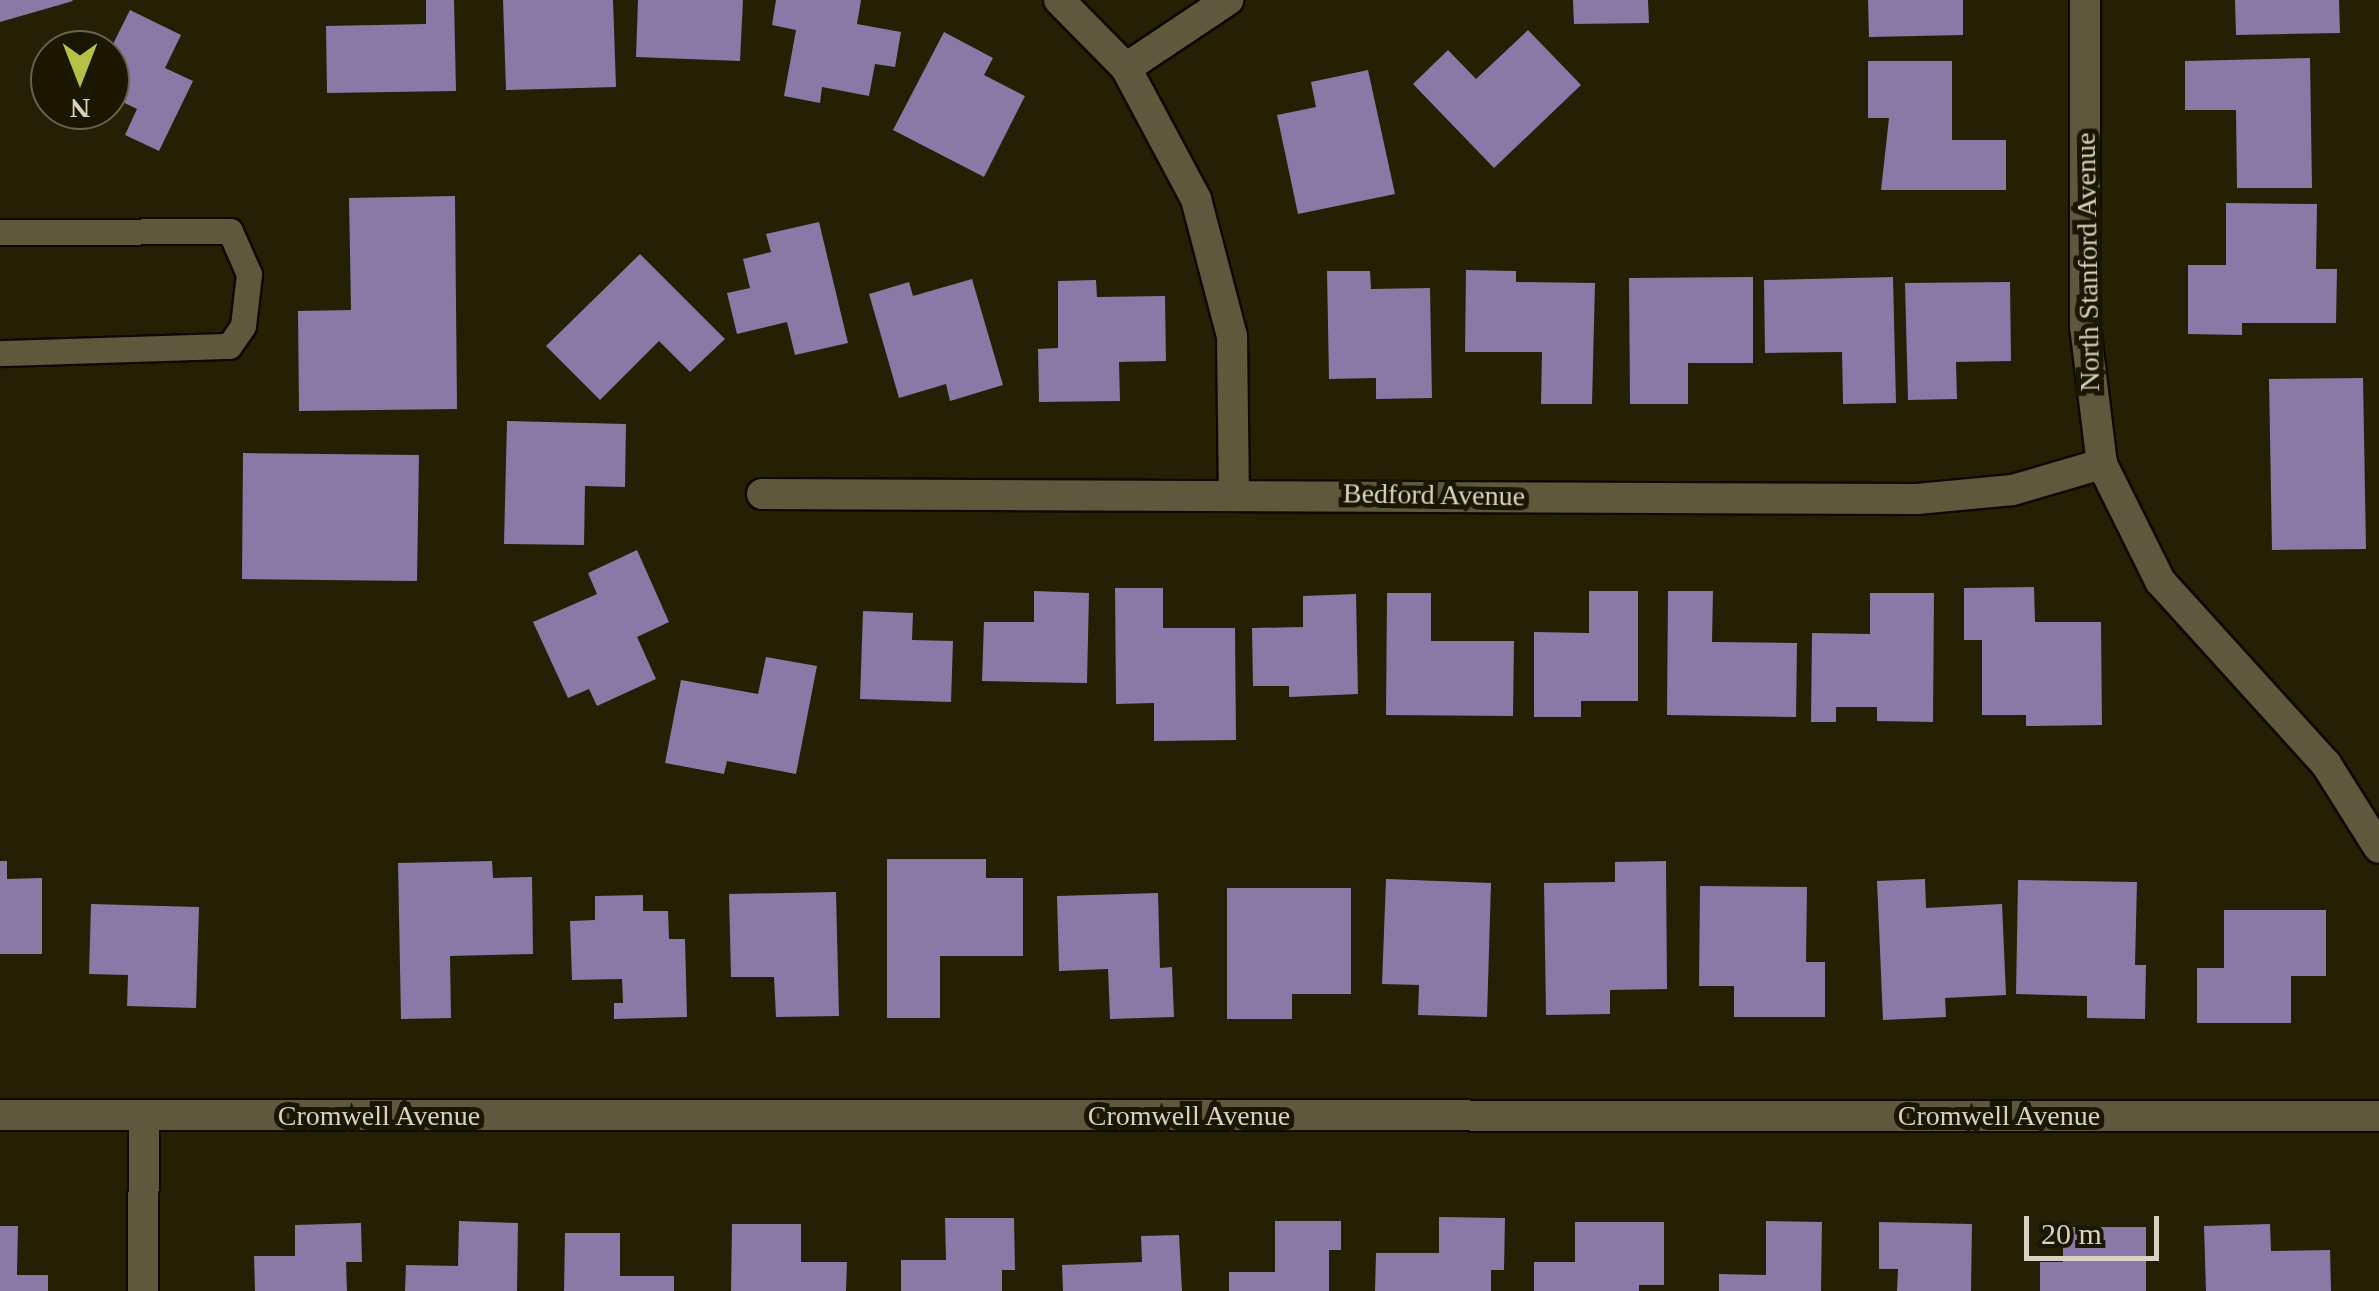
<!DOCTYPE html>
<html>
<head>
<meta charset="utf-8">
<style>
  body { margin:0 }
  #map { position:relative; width:2379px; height:1291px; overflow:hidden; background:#251f04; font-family:"Times New Roman",serif }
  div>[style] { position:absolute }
  .building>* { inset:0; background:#877aa7 }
  .roads { filter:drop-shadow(2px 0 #0f0900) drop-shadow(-2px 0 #0f0900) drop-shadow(0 2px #0f0900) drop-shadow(0 -2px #0f0900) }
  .lane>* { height:25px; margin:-12.5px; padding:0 12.5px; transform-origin:12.5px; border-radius:12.5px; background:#5f583c }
  .street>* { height:30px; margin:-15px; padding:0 15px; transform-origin:15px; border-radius:15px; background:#5f583c }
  span { translate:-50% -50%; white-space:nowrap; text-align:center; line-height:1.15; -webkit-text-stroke:10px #1c1600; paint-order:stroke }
  .street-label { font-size:28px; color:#d6d3c3 }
  .north { position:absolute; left:30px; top:30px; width:100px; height:100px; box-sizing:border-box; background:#1c1600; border:2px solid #66624e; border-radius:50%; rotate:180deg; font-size:28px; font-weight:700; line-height:40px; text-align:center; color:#d6d3c3 }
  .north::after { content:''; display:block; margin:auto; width:35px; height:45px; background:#b6c148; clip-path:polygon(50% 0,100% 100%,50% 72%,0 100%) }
  .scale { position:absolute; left:2024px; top:1216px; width:135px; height:45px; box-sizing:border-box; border:5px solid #d6d3c3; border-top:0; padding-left:12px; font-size:30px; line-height:35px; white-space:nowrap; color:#d6d3c3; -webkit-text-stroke:8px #1c1600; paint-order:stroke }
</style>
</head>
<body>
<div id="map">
  <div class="building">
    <i style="clip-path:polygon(0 0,72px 0,73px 1px,0 22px)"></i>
    <i style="clip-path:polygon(426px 0,454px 0,456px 91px,327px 93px,326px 26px,426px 24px)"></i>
    <i style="clip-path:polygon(503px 0,613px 0,616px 87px,506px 90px)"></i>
    <i style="clip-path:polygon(638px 0,743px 0,740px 61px,636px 57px)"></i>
    <i style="clip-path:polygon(776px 0,861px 0,857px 24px,901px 32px,895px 67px,875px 64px,869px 96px,822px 87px,820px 103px,784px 96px,796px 30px,772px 25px)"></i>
    <i style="clip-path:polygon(1573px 0,1648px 0,1649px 23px,1574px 24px)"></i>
    <i style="clip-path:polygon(1868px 0,1963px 0,1963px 35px,1869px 37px)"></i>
    <i style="clip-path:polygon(2235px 0,2339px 0,2340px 33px,2236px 35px)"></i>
    <i style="clip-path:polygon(130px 10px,181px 35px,165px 68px,193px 81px,159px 151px,125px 135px,137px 109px,110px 96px,110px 50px)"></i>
    <i style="clip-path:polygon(1528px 30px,1581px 85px,1494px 168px,1413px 84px,1448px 50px,1476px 79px)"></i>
    <i style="clip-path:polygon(944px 32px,993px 58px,984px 75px,1025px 96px,984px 177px,893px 130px)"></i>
    <i style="clip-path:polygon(2310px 58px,2312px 188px,2237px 188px,2236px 110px,2185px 110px,2185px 61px)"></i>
    <i style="clip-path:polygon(1868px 61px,1952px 61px,1952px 140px,2006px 140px,2006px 190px,1881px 190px,1889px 118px,1868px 118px)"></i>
    <i style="clip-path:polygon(1368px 70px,1395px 194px,1298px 214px,1277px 115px,1316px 107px,1311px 82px)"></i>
    <i style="clip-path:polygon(455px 196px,457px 409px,299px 411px,298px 311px,351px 310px,349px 198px)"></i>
    <i style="clip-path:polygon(2226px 203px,2317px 204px,2316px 269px,2337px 269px,2336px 323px,2242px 323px,2242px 335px,2188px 334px,2188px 265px,2226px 265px)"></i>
    <i style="clip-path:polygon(819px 222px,848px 343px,795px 355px,787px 322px,737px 334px,727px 293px,750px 288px,743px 259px,771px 252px,766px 234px)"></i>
    <i style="clip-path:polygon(640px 254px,725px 339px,690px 372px,659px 341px,600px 400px,546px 346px)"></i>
    <i style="clip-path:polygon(1466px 270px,1516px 271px,1516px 282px,1595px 283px,1592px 404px,1541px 404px,1542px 352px,1465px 352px)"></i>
    <i style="clip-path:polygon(1327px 271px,1370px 271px,1371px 289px,1430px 288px,1432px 398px,1376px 399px,1376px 378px,1329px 379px)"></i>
    <i style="clip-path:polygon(1753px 277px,1753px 363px,1688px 363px,1688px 404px,1630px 404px,1629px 278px)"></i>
    <i style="clip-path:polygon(1893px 277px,1896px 403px,1843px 404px,1842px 352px,1765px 353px,1764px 280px)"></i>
    <i style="clip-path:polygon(972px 279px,1003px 385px,950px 401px,946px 384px,899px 398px,869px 294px,909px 282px,913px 296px)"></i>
    <i style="clip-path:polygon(1096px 280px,1097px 297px,1165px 296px,1166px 361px,1119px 362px,1120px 401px,1039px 402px,1038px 349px,1058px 348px,1058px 281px)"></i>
    <i style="clip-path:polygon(2010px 282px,2011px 361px,1956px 362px,1957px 399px,1908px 400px,1905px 283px)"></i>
    <i style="clip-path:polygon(2363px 378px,2366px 549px,2272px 550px,2269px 379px)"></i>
    <i style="clip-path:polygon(507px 421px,626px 424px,625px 487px,585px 486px,584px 545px,504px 544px)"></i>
    <i style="clip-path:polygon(243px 453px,419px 455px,417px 581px,242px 579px)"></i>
    <i style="clip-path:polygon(637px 550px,669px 622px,637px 637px,656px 679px,597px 706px,589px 689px,568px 698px,533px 622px,597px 594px,588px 573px)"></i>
    <i style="clip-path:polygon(2034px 587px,2035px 622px,2101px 622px,2102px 725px,2026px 726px,2026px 715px,1982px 715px,1982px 640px,1964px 640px,1964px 588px)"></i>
    <i style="clip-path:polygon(1115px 588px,1163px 588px,1163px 628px,1235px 628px,1236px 740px,1154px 741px,1154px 703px,1116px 704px)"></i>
    <i style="clip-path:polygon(1034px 591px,1089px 593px,1087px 683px,982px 681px,984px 622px,1034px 622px)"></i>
    <i style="clip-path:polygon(1589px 591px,1638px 591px,1638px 701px,1581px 701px,1581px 717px,1534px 717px,1534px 632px,1589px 633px)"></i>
    <i style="clip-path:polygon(1668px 591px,1713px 591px,1712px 642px,1797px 643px,1796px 717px,1667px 715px)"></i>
    <i style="clip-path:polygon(1387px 593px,1431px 593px,1431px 641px,1514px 641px,1513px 716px,1386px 715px)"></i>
    <i style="clip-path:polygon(1870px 593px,1934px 593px,1933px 722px,1877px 721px,1877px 707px,1836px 707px,1836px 722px,1811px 722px,1812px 633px,1870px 634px)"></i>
    <i style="clip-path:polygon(1356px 594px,1358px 694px,1289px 697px,1289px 686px,1253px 686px,1252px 628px,1303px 627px,1303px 596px)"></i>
    <i style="clip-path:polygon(863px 611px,913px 613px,912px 640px,953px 641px,951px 702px,860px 699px)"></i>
    <i style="clip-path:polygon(766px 657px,817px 666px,796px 774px,727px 761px,724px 774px,665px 763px,681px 680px,758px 694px)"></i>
    <i style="clip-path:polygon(887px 859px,986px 859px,986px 878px,1023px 878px,1023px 956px,940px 956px,940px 1018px,887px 1018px)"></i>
    <i style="clip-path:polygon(0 861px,7px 861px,7px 879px,42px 878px,42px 954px,0 954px)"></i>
    <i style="clip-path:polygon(492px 861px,493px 878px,532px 877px,533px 954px,450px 956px,451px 1018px,401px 1019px,398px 863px)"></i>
    <i style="clip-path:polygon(1666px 861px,1667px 989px,1610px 990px,1610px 1014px,1546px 1015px,1544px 883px,1615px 882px,1615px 862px)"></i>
    <i style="clip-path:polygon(1386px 879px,1491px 883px,1487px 1017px,1418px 1015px,1419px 985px,1382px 984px)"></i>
    <i style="clip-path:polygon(1925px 879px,1926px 908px,2002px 904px,2006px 995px,1945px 998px,1946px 1017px,1883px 1020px,1877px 881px)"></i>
    <i style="clip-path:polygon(2018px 880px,2137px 882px,2135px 965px,2146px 965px,2145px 1019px,2087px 1018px,2087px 996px,2016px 994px)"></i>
    <i style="clip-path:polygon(1700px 886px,1807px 887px,1806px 962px,1825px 962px,1825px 1017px,1734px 1017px,1734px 986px,1699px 986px)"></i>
    <i style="clip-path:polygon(1227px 888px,1351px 888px,1351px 994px,1292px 994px,1292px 1019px,1227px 1019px)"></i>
    <i style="clip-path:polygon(836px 892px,839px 1016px,776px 1017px,774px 977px,731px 977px,729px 894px)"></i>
    <i style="clip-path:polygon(1158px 893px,1160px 968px,1172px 967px,1174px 1017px,1110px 1019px,1108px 969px,1059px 971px,1057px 896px)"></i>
    <i style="clip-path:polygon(643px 895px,643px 911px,668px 911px,669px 939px,685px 939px,687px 1017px,614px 1019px,614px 1003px,623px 1003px,622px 979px,572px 980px,570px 921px,595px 920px,595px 896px)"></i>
    <i style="clip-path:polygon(91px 904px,199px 907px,196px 1008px,127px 1006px,128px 975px,89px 974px)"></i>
    <i style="clip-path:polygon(2224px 910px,2326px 910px,2326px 976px,2291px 976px,2291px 1023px,2197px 1023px,2197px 968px,2224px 968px)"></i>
    <i style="clip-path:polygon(1439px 1217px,1505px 1218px,1504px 1270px,1491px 1270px,1491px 1291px,1375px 1291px,1376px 1253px,1439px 1253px)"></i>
    <i style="clip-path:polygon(945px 1218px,1014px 1218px,1015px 1270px,1002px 1270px,1002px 1291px,901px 1291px,901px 1260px,946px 1260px)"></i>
    <i style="clip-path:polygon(459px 1221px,518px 1223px,517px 1291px,405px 1291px,406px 1265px,458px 1266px)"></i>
    <i style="clip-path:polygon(1275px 1221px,1341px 1221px,1341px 1250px,1329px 1250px,1329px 1291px,1229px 1291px,1229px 1272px,1275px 1272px)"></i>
    <i style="clip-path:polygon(1766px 1221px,1822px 1222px,1821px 1291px,1719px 1291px,1719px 1274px,1766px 1275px)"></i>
    <i style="clip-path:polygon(1575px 1222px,1664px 1222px,1664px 1285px,1639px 1285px,1639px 1291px,1534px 1291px,1534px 1262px,1575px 1262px)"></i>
    <i style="clip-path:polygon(1879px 1222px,1972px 1224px,1971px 1291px,1897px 1291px,1898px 1269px,1879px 1269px)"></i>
    <i style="clip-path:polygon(361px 1223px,362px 1262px,346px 1262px,347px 1291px,255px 1291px,254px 1256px,295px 1256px,295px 1225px)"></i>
    <i style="clip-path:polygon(732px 1224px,801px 1224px,801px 1262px,847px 1262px,846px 1291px,731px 1291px)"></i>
    <i style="clip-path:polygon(2270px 1224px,2271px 1251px,2330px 1250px,2331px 1291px,2206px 1291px,2204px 1226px)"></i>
    <i style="clip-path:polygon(0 1226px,18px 1226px,17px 1275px,48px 1275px,48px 1291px,0 1291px)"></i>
    <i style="clip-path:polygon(2063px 1227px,2146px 1227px,2146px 1291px,2040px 1291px,2040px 1262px,2063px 1262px)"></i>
    <i style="clip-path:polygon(565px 1233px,620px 1233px,620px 1276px,674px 1276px,674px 1291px,564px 1291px)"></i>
    <i style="clip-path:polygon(1179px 1235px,1182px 1291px,1063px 1291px,1062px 1265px,1142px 1262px,1141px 1236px)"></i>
  </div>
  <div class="roads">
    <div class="lane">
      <i style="left:0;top:232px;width:230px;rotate:-0.2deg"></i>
      <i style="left:230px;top:231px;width:47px;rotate:66.2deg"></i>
      <i style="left:249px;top:274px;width:52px;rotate:96.6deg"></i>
      <i style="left:243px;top:326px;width:24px;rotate:125deg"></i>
      <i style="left:229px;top:346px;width:229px;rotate:178.2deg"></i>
    </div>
    <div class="street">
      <i style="left:1059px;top:0;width:95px;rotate:45.4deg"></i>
      <i style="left:1126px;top:68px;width:149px;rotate:61.9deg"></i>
      <i style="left:1196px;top:199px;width:142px;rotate:75.3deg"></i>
      <i style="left:1232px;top:336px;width:157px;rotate:89.3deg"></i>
      <i style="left:2085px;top:0;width:326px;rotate:90deg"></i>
      <i style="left:2085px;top:326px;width:139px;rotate:83deg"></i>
      <i style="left:2102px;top:464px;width:131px;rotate:63.6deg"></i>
      <i style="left:2160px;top:581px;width:247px;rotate:47.8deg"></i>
      <i style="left:2326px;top:764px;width:99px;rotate:57.8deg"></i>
      <i style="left:1126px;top:68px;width:123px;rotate:-33.7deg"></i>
      <i style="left:762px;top:494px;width:1155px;rotate:0.25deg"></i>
      <i style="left:1917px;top:499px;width:96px;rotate:-5.4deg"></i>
      <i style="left:2013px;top:490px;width:93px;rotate:-16.3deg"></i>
      <i style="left:0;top:1115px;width:2379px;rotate:0.02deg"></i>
      <i style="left:143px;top:1291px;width:175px;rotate:-89.7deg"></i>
    </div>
  </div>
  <div class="street-label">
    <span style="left:2088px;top:262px;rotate:-91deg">North Stanford Avenue</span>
    <span style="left:1434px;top:495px;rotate:1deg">Bedford Avenue</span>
    <span style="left:379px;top:1116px">Cromwell Avenue</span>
    <span style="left:1189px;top:1116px">Cromwell Avenue</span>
    <span style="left:1999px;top:1116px">Cromwell Avenue</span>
  </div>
  <div class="north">N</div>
  <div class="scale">20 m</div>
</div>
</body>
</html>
